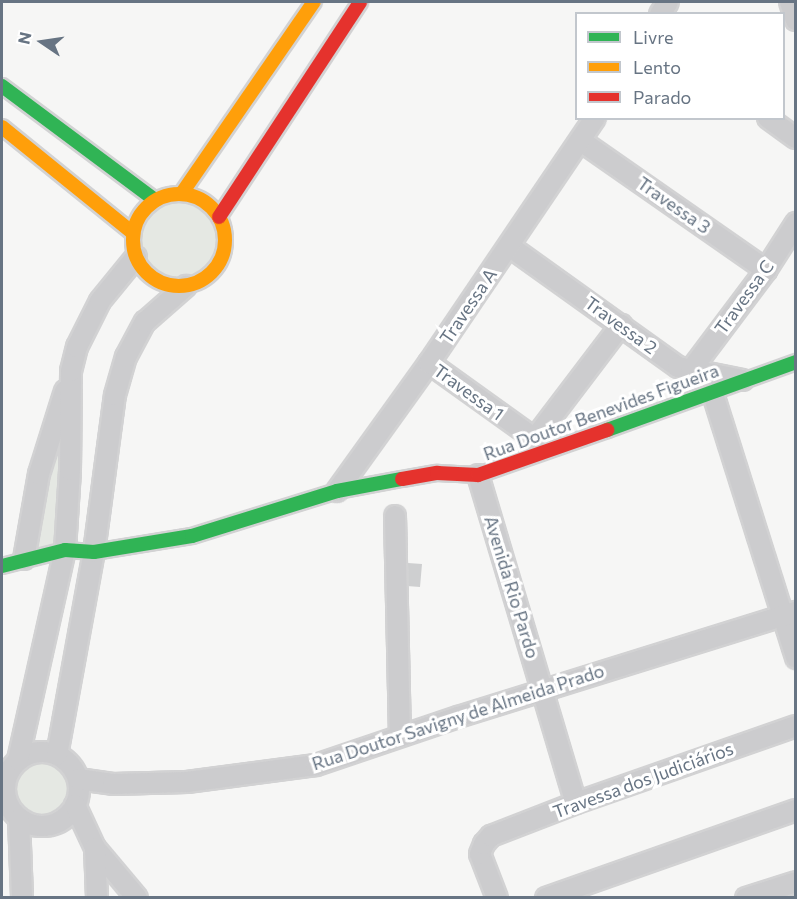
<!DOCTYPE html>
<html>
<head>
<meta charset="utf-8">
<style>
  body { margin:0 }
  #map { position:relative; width:797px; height:899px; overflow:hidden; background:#f6f6f5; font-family:Commissioner,sans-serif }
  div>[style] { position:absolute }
  .green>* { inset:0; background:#e5e8e3 }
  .round { border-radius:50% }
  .building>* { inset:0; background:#cecfd0 }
  .roads { filter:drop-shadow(2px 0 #d2d2d3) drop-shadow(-2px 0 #d2d2d3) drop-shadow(0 2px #d2d2d3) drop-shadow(0 -2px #d2d2d3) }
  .street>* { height:20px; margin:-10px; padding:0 10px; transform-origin:10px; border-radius:10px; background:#ccccce }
  .street>.ring { margin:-10px; padding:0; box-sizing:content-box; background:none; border:20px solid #ccccce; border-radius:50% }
  .fast>* { height:14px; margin:-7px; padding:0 7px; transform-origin:7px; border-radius:7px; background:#30b455 }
  .slow>* { height:14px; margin:-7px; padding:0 7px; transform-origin:7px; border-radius:7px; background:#ff9f0a }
  .slow>.ring { margin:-7px; padding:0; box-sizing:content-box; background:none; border:14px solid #ff9f0a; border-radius:50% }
  .jam>* { height:14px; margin:-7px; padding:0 7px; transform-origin:7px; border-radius:7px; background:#e5322d }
  span { translate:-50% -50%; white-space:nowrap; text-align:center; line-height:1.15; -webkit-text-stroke:6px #fff; paint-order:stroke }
  .street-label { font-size:18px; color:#677483 }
  .frame { position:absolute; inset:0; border:3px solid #677483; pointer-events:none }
  .legend { position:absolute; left:575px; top:12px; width:210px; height:108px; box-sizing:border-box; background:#fff; border:2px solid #c2c7cd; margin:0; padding:8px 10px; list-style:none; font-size:18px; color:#677483 }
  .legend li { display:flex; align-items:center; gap:12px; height:30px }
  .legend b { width:30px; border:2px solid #c2c7cd }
  .north { position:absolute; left:12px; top:12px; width:60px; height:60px; -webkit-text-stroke:4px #fff; paint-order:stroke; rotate:283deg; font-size:16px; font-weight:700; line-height:24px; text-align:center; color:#677483 }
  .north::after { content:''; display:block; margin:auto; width:21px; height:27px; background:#677483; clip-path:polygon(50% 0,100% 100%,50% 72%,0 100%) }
</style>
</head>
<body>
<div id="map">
  <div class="green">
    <i class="round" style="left:141px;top:201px;width:76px;height:76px"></i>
    <i style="clip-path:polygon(68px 388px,62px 547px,27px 556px)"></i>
    <i class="round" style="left:10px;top:757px;width:62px;height:62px"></i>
  </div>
  <div class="building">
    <i style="clip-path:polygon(408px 563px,422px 564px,420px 587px,407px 586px)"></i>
  </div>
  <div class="roads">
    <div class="street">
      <i style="left:790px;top:2px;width:19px;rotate:72deg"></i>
      <i style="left:660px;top:14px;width:14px;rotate:-56deg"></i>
      <i style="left:768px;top:118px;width:34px;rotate:36deg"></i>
      <i style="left:581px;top:141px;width:226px;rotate:34.9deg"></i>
      <i style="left:509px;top:246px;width:208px;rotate:35.6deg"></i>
      <i style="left:678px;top:367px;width:66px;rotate:11.3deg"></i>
      <i style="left:429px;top:363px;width:125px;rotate:35.6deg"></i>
      <i style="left:531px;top:436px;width:5px;rotate:11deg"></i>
      <i style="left:536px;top:437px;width:141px;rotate:-52.8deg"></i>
      <i style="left:691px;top:370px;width:125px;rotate:-53.1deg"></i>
      <i style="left:766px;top:270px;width:56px;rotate:-57.4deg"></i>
      <i style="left:713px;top:394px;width:277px;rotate:72.5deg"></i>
      <i style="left:478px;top:475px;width:342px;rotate:73.4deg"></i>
      <i style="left:337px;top:491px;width:158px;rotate:-54.3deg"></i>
      <i style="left:429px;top:363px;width:296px;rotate:-55.9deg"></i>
      <i style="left:395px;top:516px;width:220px;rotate:88.7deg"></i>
      <i style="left:24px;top:559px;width:86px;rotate:-80deg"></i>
      <i style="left:39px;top:474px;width:87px;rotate:-72.6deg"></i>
      <i class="ring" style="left:5px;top:752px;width:54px;height:54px"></i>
      <i style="left:57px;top:755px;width:206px;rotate:-79.7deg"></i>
      <i style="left:94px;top:552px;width:158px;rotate:-82.4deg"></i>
      <i style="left:115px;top:395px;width:40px;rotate:-74deg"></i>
      <i style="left:126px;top:357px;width:40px;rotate:-62deg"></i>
      <i style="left:145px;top:322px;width:55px;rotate:-41.3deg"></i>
      <i style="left:18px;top:760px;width:215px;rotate:-77.4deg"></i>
      <i style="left:65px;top:550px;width:80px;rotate:-86.4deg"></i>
      <i style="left:70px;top:470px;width:99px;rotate:-89.4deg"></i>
      <i style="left:71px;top:371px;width:25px;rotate:-76deg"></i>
      <i style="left:77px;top:347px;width:51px;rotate:-63.4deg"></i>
      <i style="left:100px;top:301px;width:57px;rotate:-50.7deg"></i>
      <i style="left:78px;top:779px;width:35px;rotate:8deg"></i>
      <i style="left:113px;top:784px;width:74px;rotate:-1.5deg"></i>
      <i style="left:187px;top:782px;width:130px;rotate:-7.5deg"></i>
      <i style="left:316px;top:765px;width:150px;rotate:-18.7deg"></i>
      <i style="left:458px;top:717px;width:354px;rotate:-17.3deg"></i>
      <i style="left:75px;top:805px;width:47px;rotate:65.1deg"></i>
      <i style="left:95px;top:848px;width:65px;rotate:50deg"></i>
      <i style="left:19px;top:819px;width:79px;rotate:87.8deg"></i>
      <i style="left:95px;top:848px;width:50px;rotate:87.7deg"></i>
      <i style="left:497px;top:898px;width:47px;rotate:-111.1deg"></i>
      <i style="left:480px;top:854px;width:11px;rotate:-68deg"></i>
      <i style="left:484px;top:844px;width:11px;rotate:-49deg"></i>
      <i style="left:491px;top:836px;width:91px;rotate:-21.2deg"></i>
      <i style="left:576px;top:803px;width:233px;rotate:-19.3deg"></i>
      <i style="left:546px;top:898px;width:265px;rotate:-19.4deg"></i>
      <i style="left:746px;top:898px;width:52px;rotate:-17.7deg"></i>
    </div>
    <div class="fast">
      <i style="left:2px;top:86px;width:191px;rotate:36.7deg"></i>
      <i style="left:607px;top:430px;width:201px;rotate:-19.8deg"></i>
      <i style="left:2px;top:566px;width:65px;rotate:-14.3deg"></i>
      <i style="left:65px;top:550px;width:29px;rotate:4deg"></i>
      <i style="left:94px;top:552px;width:99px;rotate:-9.3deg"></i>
      <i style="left:192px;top:536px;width:152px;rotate:-17.2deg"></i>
      <i style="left:337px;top:491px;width:66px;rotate:-10.5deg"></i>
    </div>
    <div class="slow">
      <i style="left:2px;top:127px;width:169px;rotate:39deg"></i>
      <i style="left:182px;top:193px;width:232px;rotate:-55.4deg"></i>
      <i class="ring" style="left:133px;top:194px;width:78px;height:78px"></i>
    </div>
    <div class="jam">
      <i style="left:219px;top:217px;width:257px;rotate:-56.7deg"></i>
      <i style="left:402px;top:479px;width:36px;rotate:-10deg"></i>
      <i style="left:437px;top:473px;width:41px;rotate:2.8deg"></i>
      <i style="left:478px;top:475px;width:137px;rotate:-19.2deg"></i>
    </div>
  </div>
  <div class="street-label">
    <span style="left:674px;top:205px;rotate:35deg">Travessa 3</span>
    <span style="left:744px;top:297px;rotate:-54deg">Travessa C</span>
    <span style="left:468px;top:306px;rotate:-56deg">Travessa A</span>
    <span style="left:621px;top:325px;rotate:36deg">Travessa 2</span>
    <span style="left:469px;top:392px;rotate:36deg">Travessa 1</span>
    <span style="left:601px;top:412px;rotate:-20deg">Rua Doutor Benevides Figueira</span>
    <span style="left:512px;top:587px;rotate:73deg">Avenida Rio Pardo</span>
    <span style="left:458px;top:717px;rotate:-18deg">Rua Doutor Savigny de Almeida Prado</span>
    <span style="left:643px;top:780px;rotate:-20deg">Travessa dos Judiciários</span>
  </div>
  <div class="frame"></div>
  <ul class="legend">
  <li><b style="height:8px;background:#30b455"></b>Livre</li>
  <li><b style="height:8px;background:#ff9f0a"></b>Lento</li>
  <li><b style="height:8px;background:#e5322d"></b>Parado</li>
  </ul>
  <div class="north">N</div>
</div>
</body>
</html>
